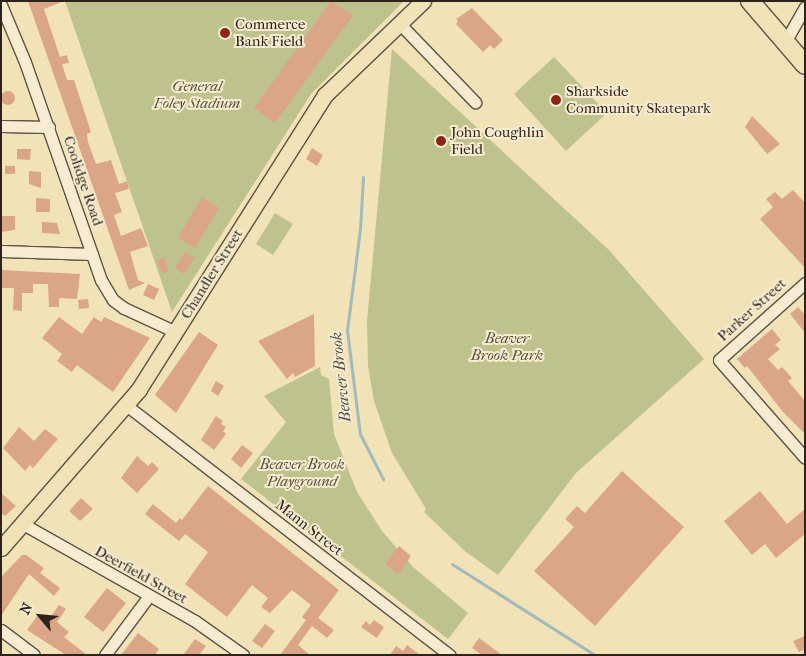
<!DOCTYPE html>
<html>
<head>
<meta charset="utf-8">
<style>
  body { margin:0 }
  #map { position:relative; width:806px; height:656px; overflow:hidden; background:#f2e2b8; font-family:"IM FELL French Canon",serif }
  div>[style] { position:absolute }
  .green>* { inset:0; background:#bec28c }
  .stream>* { height:3px; margin:-1.5px; padding:0 1.5px; transform-origin:1.5px; border-radius:1.5px; background:#a0bbba }
  .building>* { inset:0; background:#daa687 }
  .round { border-radius:50% }
  .roads { filter:drop-shadow(1px 0 #5e5342) drop-shadow(-1px 0 #5e5342) drop-shadow(0 1px #5e5342) drop-shadow(0 -1px #5e5342) }
  .minor>* { height:11px; margin:-5.5px; padding:0 5.5px; transform-origin:5.5px; border-radius:5.5px; background:#f7ecd1 }
  .major>* { height:15px; margin:-7.5px; padding:0 7.5px; transform-origin:7.5px; border-radius:7.5px; background:#f2e2b8 }
  .highway>* { height:18px; margin:-9px; padding:0 9px; transform-origin:9px; border-radius:9px; background:#f2e2b8 }
  .dots>* { width:14px; height:14px; translate:-50% -50%; box-sizing:border-box; border:2px solid #f7ecd1; border-radius:50% }
  span { translate:-50% -50%; white-space:nowrap; text-align:center; line-height:1.15; -webkit-text-stroke:4px #f7ecd1; paint-order:stroke }
  .poi-label { font-size:15px; color:#2d231a }
  .left { translate:0 -50%; text-align:left }
  .park-label { font-size:15px; color:#58533c; font-style:italic }
  .street-label { font-size:15px; color:#2d231a }
  .water-label { font-size:16px; color:#50514a; font-style:italic }
  .frame { position:absolute; inset:0; border:2px solid #2d231a; pointer-events:none }
  .north { position:absolute; left:15px; top:591px; width:50px; height:50px; -webkit-text-stroke:4px #f7ecd1; paint-order:stroke; rotate:298deg; font-size:14px; font-weight:700; line-height:20px; text-align:center; color:#2d231a }
  .north::after { content:''; display:block; margin:auto; width:18px; height:22px; background:#2d231a; clip-path:polygon(50% 0,100% 100%,50% 72%,0 100%) }
</style>
</head>
<body>
<div id="map">
  <div class="green">
    <i style="clip-path:polygon(65px 1px,404px 1px,311px 94px,172px 312px)"></i>
    <i style="clip-path:polygon(392px 49px,609px 250px,704px 359px,576px 473px,498px 575px,466px 552px,424px 512px,426px 509px,392px 453px,374px 401px,368px 366px,367px 321px)"></i>
    <i style="clip-path:polygon(554px 57px,607px 113px,566px 151px,514px 94px)"></i>
    <i style="clip-path:polygon(275px 213px,293px 224px,273px 255px,256px 244px)"></i>
    <i style="clip-path:polygon(320px 367px,321px 375px,329px 379px,334px 434px,357px 492px,382px 531px,413px 567px,468px 613px,448px 639px,241px 479px,286px 422px,264px 396px)"></i>
  </div>
  <div class="stream">
    <i style="left:363px;top:177px;width:52px;rotate:93.3deg"></i>
    <i style="left:360px;top:229px;width:102px;rotate:97.3deg"></i>
    <i style="left:347px;top:330px;width:105px;rotate:82.9deg"></i>
    <i style="left:360px;top:434px;width:51px;rotate:62.9deg"></i>
    <i style="left:452px;top:564px;width:169px;rotate:32.5deg"></i>
  </div>
  <div class="building">
    <i style="clip-path:polygon(28px 1px,64px 1px,44px 9px,60px 57px,67px 55px,69px 63px,62px 64px,67px 80px,74px 80px,91px 132px,87px 134px,88px 142px,96px 164px,111px 160px,119px 184px,127px 181px,129px 189px,115px 193px,122px 212px,114px 215px,121px 236px,141px 228px,148px 246px,130px 252px,138px 280px,145px 283px,129px 290px)"></i>
    <i style="clip-path:polygon(331px 1px,353px 15px,275px 123px,254px 108px)"></i>
    <i style="clip-path:polygon(472px 8px,503px 40px,494px 49px,490px 45px,483px 52px,456px 24px,458px 21px,456px 19px)"></i>
    <i class="round" style="left:1px;top:91px;width:14px;height:14px"></i>
    <i style="clip-path:polygon(752px 116px,780px 144px,767px 154px,745px 127px)"></i>
    <i style="clip-path:polygon(312px 148px,323px 155px,317px 166px,306px 159px)"></i>
    <i style="clip-path:polygon(17px 149px,31px 149px,30px 160px,17px 159px)"></i>
    <i style="clip-path:polygon(5px 166px,15px 166px,15px 174px,5px 174px)"></i>
    <i style="clip-path:polygon(29px 171px,41px 172px,41px 188px,29px 184px)"></i>
    <i style="clip-path:polygon(793px 190px,805px 203px,805px 268px,760px 219px,773px 207px,766px 199px,775px 192px,782px 199px)"></i>
    <i style="clip-path:polygon(202px 197px,219px 208px,195px 248px,178px 238px)"></i>
    <i style="clip-path:polygon(36px 198px,50px 199px,50px 212px,36px 212px)"></i>
    <i style="clip-path:polygon(1px 216px,15px 216px,15px 230px,1px 232px)"></i>
    <i style="clip-path:polygon(42px 222px,57px 223px,60px 234px,42px 233px)"></i>
    <i style="clip-path:polygon(185px 252px,195px 258px,184px 274px,175px 268px)"></i>
    <i style="clip-path:polygon(164px 257px,168px 271px,161px 273px,157px 260px)"></i>
    <i style="clip-path:polygon(1px 270px,80px 274px,77px 299px,59px 298px,59px 307px,49px 307px,48px 284px,33px 284px,33px 293px,22px 293px,22px 311px,13px 310px,14px 288px,1px 288px)"></i>
    <i style="clip-path:polygon(148px 284px,159px 289px,154px 300px,143px 295px)"></i>
    <i style="clip-path:polygon(88px 299px,89px 308px,79px 309px,78px 300px)"></i>
    <i style="clip-path:polygon(798px 307px,805px 315px,805px 333px,790px 314px)"></i>
    <i style="clip-path:polygon(314px 314px,315px 366px,295px 377px,293px 373px,287px 379px,258px 341px)"></i>
    <i style="clip-path:polygon(59px 317px,82px 334px,94px 317px,101px 322px,104px 317px,150px 338px,113px 392px,77px 365px,72px 372px,57px 361px,62px 354px,42px 338px)"></i>
    <i style="clip-path:polygon(772px 329px,781px 340px,775px 345px,780px 349px,768px 359px,778px 370px,782px 367px,792px 378px,788px 381px,805px 401px,805px 434px,783px 412px,747px 366px,745px 368px,737px 359px)"></i>
    <i style="clip-path:polygon(199px 332px,218px 345px,176px 413px,155px 395px)"></i>
    <i style="clip-path:polygon(216px 381px,224px 386px,218px 396px,211px 391px)"></i>
    <i style="clip-path:polygon(216px 416px,223px 421px,221px 424px,226px 427px,223px 431px,226px 434px,214px 450px,201px 440px)"></i>
    <i style="clip-path:polygon(19px 427px,34px 441px,45px 429px,58px 439px,33px 468px,30px 465px,25px 471px,3px 448px)"></i>
    <i style="clip-path:polygon(242px 445px,253px 453px,241px 468px,231px 459px)"></i>
    <i style="clip-path:polygon(137px 456px,148px 466px,152px 462px,159px 469px,137px 493px,121px 478px)"></i>
    <i style="clip-path:polygon(622px 471px,684px 527px,595px 626px,534px 571px,574px 527px,565px 519px,577px 506px,585px 513px)"></i>
    <i style="clip-path:polygon(208px 486px,339px 590px,318px 618px,334px 630px,327px 638px,312px 626px,298px 645px,310px 655px,280px 655px,306px 620px,302px 617px,311px 605px,292px 590px,270px 613px,261px 607px,268px 598px,252px 585px,227px 617px,185px 584px,208px 552px,185px 534px,179px 541px,145px 514px,153px 504px,176px 523px,180px 518px,182px 520px)"></i>
    <i style="clip-path:polygon(760px 491px,787px 524px,805px 509px,805px 534px,776px 558px,765px 544px,752px 555px,724px 521px)"></i>
    <i style="clip-path:polygon(1px 493px,16px 506px,5px 516px,1px 513px)"></i>
    <i style="clip-path:polygon(81px 498px,93px 509px,80px 521px,69px 511px)"></i>
    <i style="clip-path:polygon(399px 546px,411px 556px,398px 574px,385px 564px)"></i>
    <i style="clip-path:polygon(22px 555px,26px 555px,44px 568px,40px 573px,60px 588px,54px 596px,29px 574px,1px 616px,2px 576px)"></i>
    <i style="clip-path:polygon(107px 588px,126px 603px,103px 632px,84px 617px)"></i>
    <i style="clip-path:polygon(59px 605px,66px 609px,57px 622px,69px 632px,64px 637px,87px 655px,66px 655px,27px 630px,38px 615px,49px 619px)"></i>
    <i style="clip-path:polygon(374px 620px,384px 627px,377px 638px,361px 627px,366px 621px,370px 625px)"></i>
    <i style="clip-path:polygon(265px 624px,275px 631px,262px 648px,252px 641px)"></i>
    <i style="clip-path:polygon(138px 633px,159px 649px,155px 655px,121px 655px)"></i>
    <i style="clip-path:polygon(805px 636px,805px 649px,799px 652px,793px 641px)"></i>
    <i style="clip-path:polygon(479px 638px,502px 655px,482px 655px,472px 648px)"></i>
    <i style="clip-path:polygon(195px 639px,206px 646px,199px 655px,183px 655px)"></i>
    <i style="clip-path:polygon(407px 645px,420px 655px,390px 655px,396px 646px,403px 651px)"></i>
  </div>
  <div class="roads">
    <div class="minor">
      <i style="left:1px;top:5px;width:62px;rotate:67.2deg"></i>
      <i style="left:25px;top:62px;width:231px;rotate:70.8deg"></i>
      <i style="left:101px;top:280px;width:23px;rotate:59deg"></i>
      <i style="left:113px;top:300px;width:14px;rotate:36deg"></i>
      <i style="left:124px;top:308px;width:57px;rotate:24.8deg"></i>
      <i style="left:399px;top:23px;width:110px;rotate:46.1deg"></i>
      <i style="left:785px;top:42px;width:40px;rotate:-60.3deg"></i>
      <i style="left:1px;top:126px;width:48px;rotate:1.2deg"></i>
      <i style="left:1px;top:251px;width:91px;rotate:1.9deg"></i>
      <i style="left:805px;top:283px;width:115px;rotate:138.2deg"></i>
      <i style="left:719px;top:360px;width:130px;rotate:48.7deg"></i>
      <i style="left:126px;top:405px;width:409px;rotate:37.7deg"></i>
      <i style="left:23px;top:524px;width:197px;rotate:29.4deg"></i>
      <i style="left:195px;top:621px;width:59px;rotate:35.3deg"></i>
      <i style="left:1px;top:630px;width:41px;rotate:37.1deg"></i>
      <i style="left:105px;top:655px;width:72px;rotate:-53.4deg"></i>
    </div>
    <div class="major">
      <i style="left:1px;top:548px;width:211px;rotate:-49deg"></i>
      <i style="left:139px;top:389px;width:348px;rotate:-57.7deg"></i>
      <i style="left:325px;top:95px;width:136px;rotate:-43.8deg"></i>
    </div>
    <div class="highway">
      <i style="left:750px;top:1px;width:84px;rotate:49.3deg"></i>
    </div>
  </div>
  <div class="dots">
    <i style="left:225px;top:33px;background:#8f2418"></i>
    <i style="left:556px;top:100px;background:#8f2418"></i>
    <i style="left:441px;top:141px;background:#8f2418"></i>
  </div>
  <div class="poi-label">
    <span class="left" style="left:235px;top:33px">Commerce<br>Bank Field</span>
    <span class="left" style="left:566px;top:100px">Sharkside<br>Community Skatepark</span>
    <span class="left" style="left:451px;top:141px">John Coughlin<br>Field</span>
  </div>
  <div class="park-label">
    <span style="left:197px;top:95px">General<br>Foley Stadium</span>
    <span style="left:507px;top:347px">Beaver<br>Brook Park</span>
    <span style="left:302px;top:473px">Beaver Brook<br>Playground</span>
  </div>
  <div class="street-label">
    <span style="left:83px;top:181px;rotate:71deg">Coolidge Road</span>
    <span style="left:212px;top:274px;rotate:-58deg">Chandler Street</span>
    <span style="left:752px;top:310px;rotate:-42deg">Parker Street</span>
    <span style="left:309px;top:528px;rotate:38deg">Mann Street</span>
    <span style="left:141px;top:575px;rotate:29deg">Deerfield Street</span>
  </div>
  <div class="water-label">
    <span style="left:341px;top:377px;rotate:-96deg">Beaver Brook</span>
  </div>
  <div class="frame"></div>
  <div class="north">N</div>
</div>
</body>
</html>
